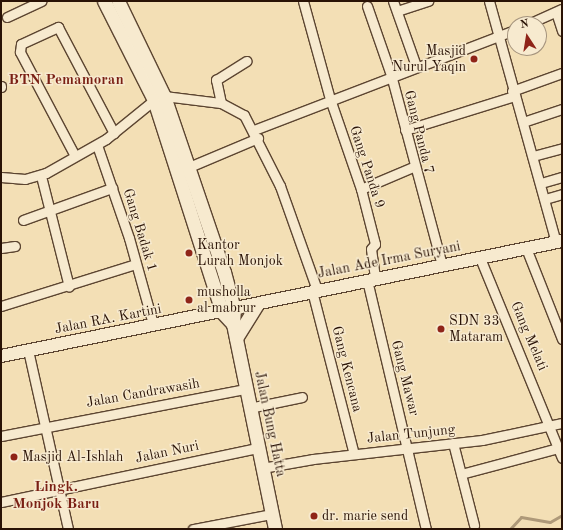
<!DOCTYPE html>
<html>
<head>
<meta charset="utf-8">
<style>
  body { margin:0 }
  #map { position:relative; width:563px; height:530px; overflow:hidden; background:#f3dfb5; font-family:"Old Standard TT",serif }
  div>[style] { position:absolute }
  .stream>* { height:3px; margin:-1.5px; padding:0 1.5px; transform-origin:1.5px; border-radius:1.5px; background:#ae9979 }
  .roads { filter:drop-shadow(1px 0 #5c4531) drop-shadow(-1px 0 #5c4531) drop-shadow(0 1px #5c4531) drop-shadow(0 -1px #5c4531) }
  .minor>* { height:9px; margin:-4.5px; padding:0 4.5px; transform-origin:4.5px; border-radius:4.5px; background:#f7eacf }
  .tertiary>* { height:12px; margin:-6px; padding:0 6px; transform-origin:6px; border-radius:6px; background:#f7eacf }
  .secondary>* { height:13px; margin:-6.5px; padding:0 6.5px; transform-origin:6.5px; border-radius:6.5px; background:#f7eacf }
  .dots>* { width:11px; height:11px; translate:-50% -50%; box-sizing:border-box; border:2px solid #f7eacf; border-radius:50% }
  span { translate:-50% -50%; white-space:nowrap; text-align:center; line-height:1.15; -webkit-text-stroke:3px #f7eacf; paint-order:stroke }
  .poi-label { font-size:14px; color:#291205 }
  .right { translate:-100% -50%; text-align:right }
  .left { translate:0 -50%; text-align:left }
  .street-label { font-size:14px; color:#291205 }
  .neighbourhood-label { font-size:15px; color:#7a1f14; font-weight:700 }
  .frame { position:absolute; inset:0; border:2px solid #291205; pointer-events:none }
  .north { position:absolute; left:507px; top:16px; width:40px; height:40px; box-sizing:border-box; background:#f7eacf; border:1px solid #a5947e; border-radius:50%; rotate:348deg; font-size:11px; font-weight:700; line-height:16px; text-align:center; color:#291205 }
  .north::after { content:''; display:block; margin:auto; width:14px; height:18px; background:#8f2418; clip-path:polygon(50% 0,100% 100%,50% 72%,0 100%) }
</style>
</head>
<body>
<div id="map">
  <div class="stream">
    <i style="left:510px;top:529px;width:16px;rotate:-47deg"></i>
    <i style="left:521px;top:517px;width:29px;rotate:10deg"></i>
    <i style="left:550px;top:522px;width:14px;rotate:-30deg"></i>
  </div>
  <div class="roads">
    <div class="minor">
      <i style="left:303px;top:1px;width:102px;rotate:74.6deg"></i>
      <i style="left:330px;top:99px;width:95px;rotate:71deg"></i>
      <i style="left:361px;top:189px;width:57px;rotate:75.7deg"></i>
      <i style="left:375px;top:244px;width:6px;rotate:129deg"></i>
      <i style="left:371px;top:249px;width:29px;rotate:82deg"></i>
      <i style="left:393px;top:1px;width:69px;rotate:70.5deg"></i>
      <i style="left:489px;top:1px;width:250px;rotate:74.5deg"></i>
      <i style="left:367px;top:6px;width:73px;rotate:70.8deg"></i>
      <i style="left:391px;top:75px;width:197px;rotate:75deg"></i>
      <i style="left:397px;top:11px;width:33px;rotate:-18deg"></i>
      <i style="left:556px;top:12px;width:20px;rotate:72deg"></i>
      <i style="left:7px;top:17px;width:38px;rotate:-25deg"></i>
      <i style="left:528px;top:24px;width:37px;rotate:-24deg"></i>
      <i style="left:1px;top:87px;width:1px;rotate:-90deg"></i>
      <i style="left:512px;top:91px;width:53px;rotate:-19.8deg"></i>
      <i style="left:164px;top:96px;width:57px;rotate:7deg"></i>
      <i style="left:221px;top:103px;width:26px;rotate:28deg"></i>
      <i style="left:244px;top:115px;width:80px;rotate:63.1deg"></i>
      <i style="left:280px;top:186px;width:110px;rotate:70.4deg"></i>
      <i style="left:221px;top:103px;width:24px;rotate:-102deg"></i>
      <i style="left:216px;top:80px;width:36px;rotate:-32deg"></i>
      <i style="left:523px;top:122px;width:41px;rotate:-18.4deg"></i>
      <i style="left:254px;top:130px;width:280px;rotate:-21deg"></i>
      <i style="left:405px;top:130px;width:114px;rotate:-17.3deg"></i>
      <i style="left:97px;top:145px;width:98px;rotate:71deg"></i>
      <i style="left:129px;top:238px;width:89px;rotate:74.4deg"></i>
      <i style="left:75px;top:156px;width:118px;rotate:-117.9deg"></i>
      <i style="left:20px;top:52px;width:8px;rotate:-83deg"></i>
      <i style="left:21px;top:44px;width:41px;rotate:-24.7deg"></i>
      <i style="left:58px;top:27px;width:120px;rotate:62.2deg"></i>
      <i style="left:533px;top:156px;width:30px;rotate:-15deg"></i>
      <i style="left:189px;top:167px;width:75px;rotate:-22.8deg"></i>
      <i style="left:41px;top:176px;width:114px;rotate:75.8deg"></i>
      <i style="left:1px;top:177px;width:24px;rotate:5deg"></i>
      <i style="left:25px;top:179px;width:22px;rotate:-16deg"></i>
      <i style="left:46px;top:173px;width:69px;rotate:-29.5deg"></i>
      <i style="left:106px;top:139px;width:62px;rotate:-39.1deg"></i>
      <i style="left:541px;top:183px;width:22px;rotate:-16deg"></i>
      <i style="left:361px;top:189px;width:56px;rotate:-22.9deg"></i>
      <i style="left:545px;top:199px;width:18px;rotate:-16deg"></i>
      <i style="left:23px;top:220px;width:95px;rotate:-19.8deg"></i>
      <i style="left:1px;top:248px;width:14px;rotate:-8deg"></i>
      <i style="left:526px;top:248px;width:98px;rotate:68.4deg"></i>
      <i style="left:480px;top:258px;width:216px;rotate:67.7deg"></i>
      <i style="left:367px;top:280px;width:256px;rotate:76.7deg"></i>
      <i style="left:312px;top:291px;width:168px;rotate:75.6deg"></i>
      <i style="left:1px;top:306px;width:141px;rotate:-17.3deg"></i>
      <i style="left:28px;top:350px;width:183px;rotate:77.4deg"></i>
      <i style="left:249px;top:408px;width:54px;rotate:-11.7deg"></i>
      <i style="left:1px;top:436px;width:249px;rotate:-10.9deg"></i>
      <i style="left:453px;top:443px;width:85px;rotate:75.6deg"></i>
      <i style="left:262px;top:468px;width:52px;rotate:-10deg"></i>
      <i style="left:313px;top:459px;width:170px;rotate:-6.4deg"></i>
      <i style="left:482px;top:440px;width:82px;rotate:-12deg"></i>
      <i style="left:461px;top:474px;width:100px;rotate:-15deg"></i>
      <i style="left:1px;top:502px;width:263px;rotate:-11.9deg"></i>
      <i style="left:193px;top:529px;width:80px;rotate:-10.8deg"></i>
    </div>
    <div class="tertiary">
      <i style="left:1px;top:356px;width:573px;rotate:-11.58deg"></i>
    </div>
    <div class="secondary">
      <i style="left:104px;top:1px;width:111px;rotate:63.2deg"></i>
      <i style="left:154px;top:100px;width:223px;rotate:72.2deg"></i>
      <i style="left:222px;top:312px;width:16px;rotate:47deg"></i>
      <i style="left:118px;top:1px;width:106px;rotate:64.2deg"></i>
      <i style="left:164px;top:96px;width:186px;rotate:71.2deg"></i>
      <i style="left:224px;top:272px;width:38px;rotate:75deg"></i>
      <i style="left:234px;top:309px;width:15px;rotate:94deg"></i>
      <i style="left:233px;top:324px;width:209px;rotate:78.4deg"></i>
      <i style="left:236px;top:338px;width:40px;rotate:-58deg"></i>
    </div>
  </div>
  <div class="dots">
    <i style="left:474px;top:59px;background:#8f2418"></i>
    <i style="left:189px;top:253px;background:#8f2418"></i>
    <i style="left:189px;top:300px;background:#8f2418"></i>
    <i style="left:441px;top:329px;background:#8f2418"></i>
    <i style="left:14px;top:457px;background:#8f2418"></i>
    <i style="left:314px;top:516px;background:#8f2418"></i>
  </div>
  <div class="poi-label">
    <span class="right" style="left:466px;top:59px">Masjid<br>Nurul Yaqin</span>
    <span class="left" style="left:197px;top:253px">Kantor<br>Lurah Monjok</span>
    <span class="left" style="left:197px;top:300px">musholla<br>al mabrur</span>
    <span class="left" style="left:449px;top:329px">SDN 33<br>Mataram</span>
    <span class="left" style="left:22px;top:457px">Masjid Al-Ishlah</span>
    <span class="left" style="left:322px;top:516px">dr. marie send</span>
  </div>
  <div class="street-label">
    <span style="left:419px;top:132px;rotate:76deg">Gang Panda 7</span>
    <span style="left:367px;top:167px;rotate:72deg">Gang Panda 9</span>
    <span style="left:140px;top:230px;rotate:73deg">Gang Badak 1</span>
    <span style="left:389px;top:260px;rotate:-11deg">Jalan Ade Irma Suryani</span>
    <span style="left:108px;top:319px;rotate:-11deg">Jalan RA. Kartini</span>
    <span style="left:529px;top:336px;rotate:67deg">Gang Melati</span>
    <span style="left:347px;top:369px;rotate:76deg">Gang Kencana</span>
    <span style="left:405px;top:378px;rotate:76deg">Gang Mawar</span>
    <span style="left:143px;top:393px;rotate:-10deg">Jalan Candrawasih</span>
    <span style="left:270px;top:424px;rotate:78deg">Jalan Bung Hatta</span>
    <span style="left:411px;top:434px;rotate:-6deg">Jalan Tunjung</span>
    <span style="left:167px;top:452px;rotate:-12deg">Jalan Nuri</span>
  </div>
  <div class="neighbourhood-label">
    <span style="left:66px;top:81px">BTN Pemamoran</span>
    <span style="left:56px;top:496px">Lingk.<br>Monjok Baru</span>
  </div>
  <div class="frame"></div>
  <div class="north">N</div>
</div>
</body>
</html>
